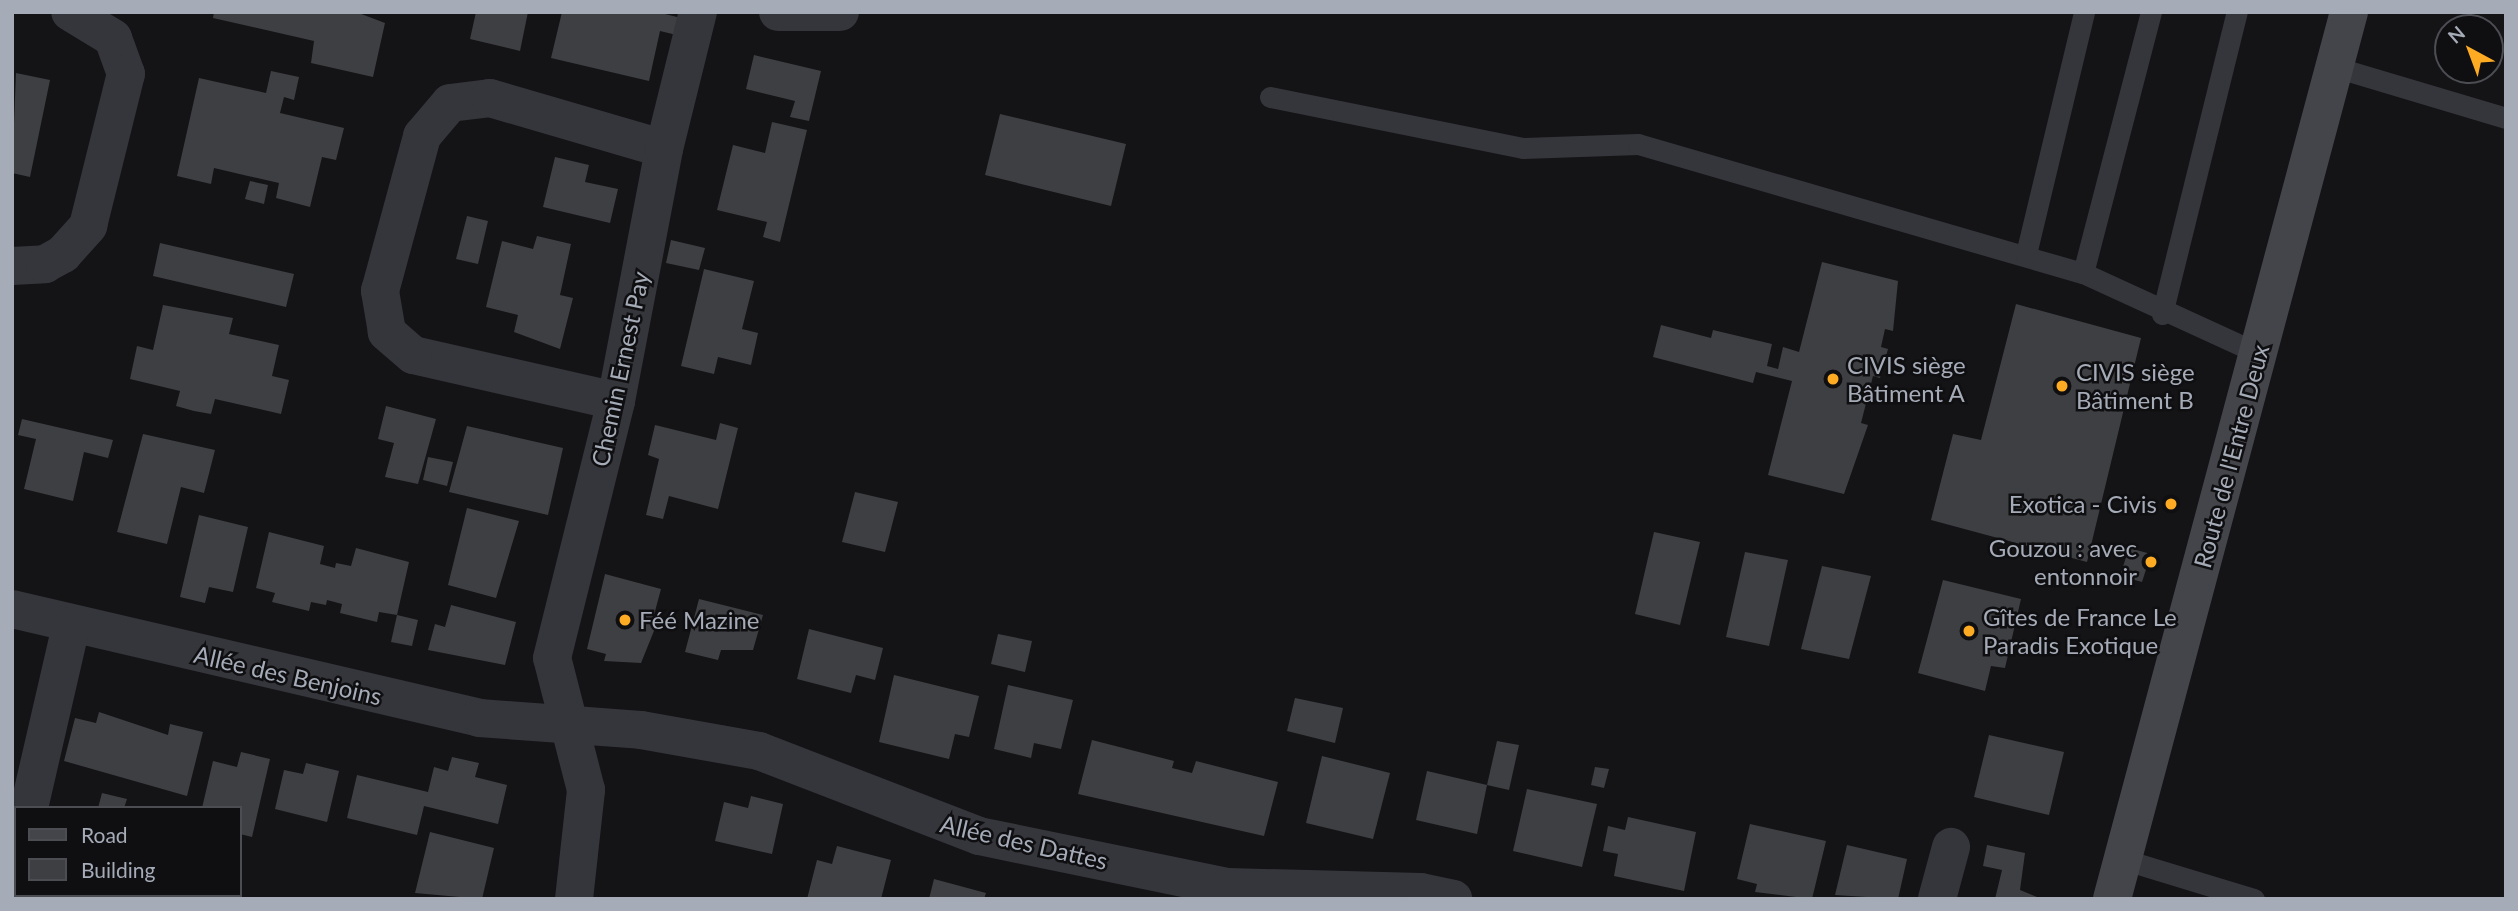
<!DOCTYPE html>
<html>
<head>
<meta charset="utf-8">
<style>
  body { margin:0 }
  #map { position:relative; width:2518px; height:911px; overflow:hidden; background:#141416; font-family:Lato,sans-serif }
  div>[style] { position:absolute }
  .building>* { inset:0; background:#3e3f43 }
  .service>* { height:21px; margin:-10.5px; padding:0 10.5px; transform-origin:10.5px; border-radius:10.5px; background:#35363b }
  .minor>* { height:38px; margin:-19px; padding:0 19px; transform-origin:19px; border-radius:19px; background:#35363b }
  .secondary>* { height:38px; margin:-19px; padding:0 19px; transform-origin:19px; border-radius:19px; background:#43454b }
  .dots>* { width:19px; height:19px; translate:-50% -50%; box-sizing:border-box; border:4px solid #0f0f11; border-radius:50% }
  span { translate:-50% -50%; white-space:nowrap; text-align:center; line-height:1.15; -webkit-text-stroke:5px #0f0f11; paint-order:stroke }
  .poi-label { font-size:24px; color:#a5abb7 }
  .left { translate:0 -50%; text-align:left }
  .right { translate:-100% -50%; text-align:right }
  .street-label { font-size:24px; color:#a5abb7 }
  .frame { position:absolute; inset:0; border:14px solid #a5abb7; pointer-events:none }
  .legend { position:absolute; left:14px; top:806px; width:228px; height:91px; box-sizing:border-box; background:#0f0f11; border:2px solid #4b4d53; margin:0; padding:9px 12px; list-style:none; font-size:21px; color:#a5abb7 }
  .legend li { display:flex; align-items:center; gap:14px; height:35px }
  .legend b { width:35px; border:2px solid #4b4d53 }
  .north { position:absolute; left:2434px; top:14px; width:70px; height:70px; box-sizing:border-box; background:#0f0f11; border:2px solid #4b4d53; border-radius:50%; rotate:319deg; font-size:19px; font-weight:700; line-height:28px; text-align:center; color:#a5abb7 }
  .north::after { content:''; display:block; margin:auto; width:24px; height:32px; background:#feab24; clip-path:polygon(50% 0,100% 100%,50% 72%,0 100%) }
</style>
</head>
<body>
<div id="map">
  <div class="building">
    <i style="clip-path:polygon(214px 12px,356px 12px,385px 23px,373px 77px,311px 63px,314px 41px,213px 18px)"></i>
    <i style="clip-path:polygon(476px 12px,528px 12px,520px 51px,470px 39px)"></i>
    <i style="clip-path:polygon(562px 12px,657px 12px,693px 21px,689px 38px,660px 31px,649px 81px,551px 58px)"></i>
    <i style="clip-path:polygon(754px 55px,821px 71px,809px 121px,790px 117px,795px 101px,746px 89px)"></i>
    <i style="clip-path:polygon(271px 71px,299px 77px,294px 100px,284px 97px,280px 113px,344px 128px,336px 160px,322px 157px,310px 207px,276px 198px,279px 183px,248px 176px,214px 168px,211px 184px,177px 176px,199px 78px,266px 93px)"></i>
    <i style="clip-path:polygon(16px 73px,50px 80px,30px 177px,12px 173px)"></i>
    <i style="clip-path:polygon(1000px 114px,1126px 144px,1111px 206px,985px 175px)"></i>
    <i style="clip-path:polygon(772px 122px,807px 130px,780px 242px,763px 237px,767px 222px,717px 210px,733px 145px,765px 153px)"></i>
    <i style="clip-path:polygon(555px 157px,589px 165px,585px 182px,618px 189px,610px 223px,543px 207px)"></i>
    <i style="clip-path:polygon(250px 181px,268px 185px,264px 204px,245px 199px)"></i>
    <i style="clip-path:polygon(467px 216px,488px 221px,478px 264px,456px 259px)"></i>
    <i style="clip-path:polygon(537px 236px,571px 244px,560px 295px,573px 298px,560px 349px,514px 332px,518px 315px,486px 307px,502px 241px,533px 249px)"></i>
    <i style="clip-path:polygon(671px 240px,705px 248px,699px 270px,666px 263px)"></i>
    <i style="clip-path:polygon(160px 243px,294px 274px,286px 307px,153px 276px)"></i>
    <i style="clip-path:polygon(1822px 262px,1898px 281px,1893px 331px,1885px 329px,1881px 347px,1888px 349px,1880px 378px,1873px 376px,1861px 423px,1868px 425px,1844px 494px,1768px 475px,1792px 381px,1756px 372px,1753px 383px,1653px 357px,1661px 325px,1711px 338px,1713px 330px,1772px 344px,1767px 366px,1778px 369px,1783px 347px,1799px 352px)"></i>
    <i style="clip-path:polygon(704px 269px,754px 281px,742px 329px,758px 333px,751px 365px,718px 357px,714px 374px,681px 366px)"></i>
    <i style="clip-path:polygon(2016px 304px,2141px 338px,2087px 562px,1931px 520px,1953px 434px,1981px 440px)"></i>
    <i style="clip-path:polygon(163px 305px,233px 318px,229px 334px,279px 345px,272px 376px,289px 380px,281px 414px,215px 399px,211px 414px,194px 411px,176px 406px,180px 391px,130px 379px,137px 346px,153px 350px)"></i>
    <i style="clip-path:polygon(386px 406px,436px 419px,418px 484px,385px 477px,394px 443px,378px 439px)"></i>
    <i style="clip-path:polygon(22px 419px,113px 440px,108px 458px,84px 452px,73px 501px,24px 489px,36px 439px,18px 435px)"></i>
    <i style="clip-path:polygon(720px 423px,738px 428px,718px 509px,669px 496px,663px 519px,646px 515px,659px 459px,648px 455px,655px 425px,716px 440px)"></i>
    <i style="clip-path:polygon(467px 426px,563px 448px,548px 515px,449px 492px)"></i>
    <i style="clip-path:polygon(143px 434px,215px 450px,204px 493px,181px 487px,167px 544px,117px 532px)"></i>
    <i style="clip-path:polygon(428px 457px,453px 462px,447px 486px,423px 480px)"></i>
    <i style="clip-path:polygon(855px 492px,898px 502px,885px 552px,842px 542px)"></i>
    <i style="clip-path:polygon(467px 508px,519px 521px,496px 598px,448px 585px)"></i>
    <i style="clip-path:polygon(199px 515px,248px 527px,233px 592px,209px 587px,205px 603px,180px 597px)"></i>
    <i style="clip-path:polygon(269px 532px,324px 546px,320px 564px,335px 568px,336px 563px,351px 566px,356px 548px,409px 562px,397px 615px,379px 612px,377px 622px,340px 613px,342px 604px,327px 600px,326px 605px,311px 602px,309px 611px,272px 602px,275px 593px,256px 588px)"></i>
    <i style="clip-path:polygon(1654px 532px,1700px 542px,1680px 625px,1635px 614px)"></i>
    <i style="clip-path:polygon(2129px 548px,2151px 554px,2142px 582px,2120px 576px)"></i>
    <i style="clip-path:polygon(1745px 552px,1788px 560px,1769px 646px,1726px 637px)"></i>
    <i style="clip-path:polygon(1822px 566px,1871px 576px,1849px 659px,1801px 649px)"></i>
    <i style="clip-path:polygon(605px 574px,661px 589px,654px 615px,660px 616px,641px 663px,604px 661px,606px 654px,587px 649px)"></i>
    <i style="clip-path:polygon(1943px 580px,2021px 599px,2005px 668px,1991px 666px,1985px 691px,1918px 673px)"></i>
    <i style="clip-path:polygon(699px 599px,763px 615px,753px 650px,721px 650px,718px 660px,685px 652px)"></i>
    <i style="clip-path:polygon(451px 605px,516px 622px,505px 665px,428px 650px,435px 624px,445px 627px)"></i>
    <i style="clip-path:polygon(397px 615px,418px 620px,412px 646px,391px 642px)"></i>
    <i style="clip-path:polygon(809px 629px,883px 648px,875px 680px,856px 675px,851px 693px,797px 679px)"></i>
    <i style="clip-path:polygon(998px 634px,1032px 641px,1025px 672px,991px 664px)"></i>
    <i style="clip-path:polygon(894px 675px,979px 696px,969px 737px,955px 734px,949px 759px,879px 742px)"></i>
    <i style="clip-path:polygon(1008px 685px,1073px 700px,1061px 749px,1034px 743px,1031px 758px,994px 749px)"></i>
    <i style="clip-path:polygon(1295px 698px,1343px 708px,1335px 743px,1287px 731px)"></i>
    <i style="clip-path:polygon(99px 712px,168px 735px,170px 724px,203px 732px,187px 796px,64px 761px,75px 718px,96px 723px)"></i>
    <i style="clip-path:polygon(1989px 735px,2064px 752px,2049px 815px,1974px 797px)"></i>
    <i style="clip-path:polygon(1092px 740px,1174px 761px,1172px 768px,1192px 773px,1196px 761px,1278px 782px,1264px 836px,1078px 794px)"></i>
    <i style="clip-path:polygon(1497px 741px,1519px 745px,1509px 790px,1487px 785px)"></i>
    <i style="clip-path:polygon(241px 752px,270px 759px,252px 837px,240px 834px,240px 808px,202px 808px,213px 761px,237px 767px)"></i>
    <i style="clip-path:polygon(1322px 756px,1390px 773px,1373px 839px,1306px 823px)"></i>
    <i style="clip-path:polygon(452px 757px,479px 763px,475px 777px,507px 785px,498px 824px,424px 806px,417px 835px,347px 818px,357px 775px,428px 792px,434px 767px,448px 771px)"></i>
    <i style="clip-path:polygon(306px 763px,339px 771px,327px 822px,275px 809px,284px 770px,303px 774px)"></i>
    <i style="clip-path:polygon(1595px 767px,1609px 769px,1604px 788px,1591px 785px)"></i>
    <i style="clip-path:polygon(1427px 771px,1487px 785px,1477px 834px,1416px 820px)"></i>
    <i style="clip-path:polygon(1527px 789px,1597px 804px,1582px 867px,1513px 851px)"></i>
    <i style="clip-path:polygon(102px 793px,127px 799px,124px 808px,98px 808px)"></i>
    <i style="clip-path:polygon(751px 796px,783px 804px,772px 854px,715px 841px,724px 802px,748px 808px)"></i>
    <i style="clip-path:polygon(1628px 817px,1696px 832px,1684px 891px,1614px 876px,1618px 854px,1603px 851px,1608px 826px,1625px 830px)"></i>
    <i style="clip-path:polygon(1750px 824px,1826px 841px,1812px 899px,1755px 892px,1757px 884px,1737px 879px)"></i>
    <i style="clip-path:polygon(430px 832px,494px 848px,482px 899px,415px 893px)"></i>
    <i style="clip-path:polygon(1847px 845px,1907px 859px,1898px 899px,1835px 895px)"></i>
    <i style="clip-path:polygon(1987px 845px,2025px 853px,2020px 890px,2042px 899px,1995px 899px,2002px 870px,1983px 866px)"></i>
    <i style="clip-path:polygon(837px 846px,891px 860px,881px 899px,807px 899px,817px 860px,832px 864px)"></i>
    <i style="clip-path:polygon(934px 879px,986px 893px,984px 899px,929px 899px)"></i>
    <i style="clip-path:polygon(53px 895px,105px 895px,52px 899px)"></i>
    <i style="clip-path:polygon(132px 895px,186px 895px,187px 899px,134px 899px)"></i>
  </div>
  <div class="service">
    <i style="left:2335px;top:67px;width:178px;rotate:16.6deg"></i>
    <i style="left:1270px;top:97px;width:258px;rotate:11.4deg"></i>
    <i style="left:1523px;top:148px;width:115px;rotate:-2deg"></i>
    <i style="left:1638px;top:144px;width:463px;rotate:16.2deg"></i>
    <i style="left:2083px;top:273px;width:192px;rotate:24.6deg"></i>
    <i style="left:2026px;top:254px;width:249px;rotate:-76.5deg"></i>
    <i style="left:2083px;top:273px;width:270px;rotate:-75.4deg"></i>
    <i style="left:2162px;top:314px;width:311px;rotate:-76.1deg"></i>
    <i style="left:2122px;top:859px;width:138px;rotate:16.9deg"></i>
  </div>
  <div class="minor">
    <i style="left:778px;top:12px;width:62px"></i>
    <i style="left:12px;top:266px;width:33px;rotate:-3deg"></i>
    <i style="left:45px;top:264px;width:21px;rotate:-29deg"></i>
    <i style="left:63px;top:254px;width:38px;rotate:-48deg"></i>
    <i style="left:88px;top:226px;width:157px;rotate:-76deg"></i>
    <i style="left:126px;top:74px;width:38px;rotate:-110deg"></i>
    <i style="left:113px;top:38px;width:50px;rotate:-148.8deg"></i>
    <i style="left:616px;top:401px;width:208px;rotate:-167.2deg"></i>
    <i style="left:413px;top:355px;width:35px;rotate:-139deg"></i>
    <i style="left:387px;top:332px;width:42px;rotate:-99.7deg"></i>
    <i style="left:380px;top:291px;width:161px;rotate:-74.8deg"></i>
    <i style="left:422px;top:136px;width:43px;rotate:-49.7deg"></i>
    <i style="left:450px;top:103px;width:40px;rotate:-7.1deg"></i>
    <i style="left:490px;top:98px;width:181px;rotate:16.3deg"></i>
    <i style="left:12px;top:609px;width:480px;rotate:13.1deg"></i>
    <i style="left:479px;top:718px;width:162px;rotate:4.2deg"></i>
    <i style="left:641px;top:730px;width:120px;rotate:10.1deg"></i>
    <i style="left:759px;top:751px;width:236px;rotate:21.1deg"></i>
    <i style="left:979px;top:836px;width:254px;rotate:11.6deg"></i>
    <i style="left:1228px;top:887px;width:193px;rotate:1.5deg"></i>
    <i style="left:1421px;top:892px;width:33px;rotate:12deg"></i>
    <i style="left:29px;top:808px;width:187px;rotate:-77deg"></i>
    <i style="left:12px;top:879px;width:16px;rotate:-75deg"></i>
    <i style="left:574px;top:899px;width:110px;rotate:-83.7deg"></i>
    <i style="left:586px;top:790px;width:136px;rotate:-104.4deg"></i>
    <i style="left:552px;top:658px;width:265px;rotate:-76deg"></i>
    <i style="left:616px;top:401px;width:257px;rotate:-79.2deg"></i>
    <i style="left:664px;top:149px;width:141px;rotate:-76.1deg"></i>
    <i style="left:1937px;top:899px;width:54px;rotate:-74.9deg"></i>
  </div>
  <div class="secondary">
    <i style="left:2112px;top:899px;width:918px;rotate:-75.04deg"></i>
  </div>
  <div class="dots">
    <i style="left:1833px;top:379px;background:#feab24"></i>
    <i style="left:2062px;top:386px;background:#feab24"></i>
    <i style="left:2171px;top:504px;background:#feab24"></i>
    <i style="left:2151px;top:562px;background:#feab24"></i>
    <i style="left:625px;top:620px;background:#feab24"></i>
    <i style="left:1969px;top:631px;background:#feab24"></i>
  </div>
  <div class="poi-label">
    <span class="left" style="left:1847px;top:379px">CIVIS siège<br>Bâtiment A</span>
    <span class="left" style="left:2076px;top:386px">CIVIS siège<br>Bâtiment B</span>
    <span class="right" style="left:2157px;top:504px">Exotica - Civis</span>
    <span class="right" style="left:2137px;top:562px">Gouzou : avec<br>entonnoir</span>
    <span class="left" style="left:1983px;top:631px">Gîtes de France Le<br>Paradis Exotique</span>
    <span class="left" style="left:639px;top:620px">Féé Mazine</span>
  </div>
  <div class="street-label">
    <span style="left:620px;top:369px;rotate:-78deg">Chemin Ernest Pay</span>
    <span style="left:2231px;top:456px;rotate:-75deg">Route de l'Entre Deux</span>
    <span style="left:288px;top:675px;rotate:13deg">Allée des Benjoins</span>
    <span style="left:1024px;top:842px;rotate:13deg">Allée des Dattes</span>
  </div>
  <div class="frame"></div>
  <ul class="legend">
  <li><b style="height:9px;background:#43454b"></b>Road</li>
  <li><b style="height:19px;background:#3e3f43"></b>Building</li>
  </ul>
  <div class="north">N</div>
</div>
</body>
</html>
